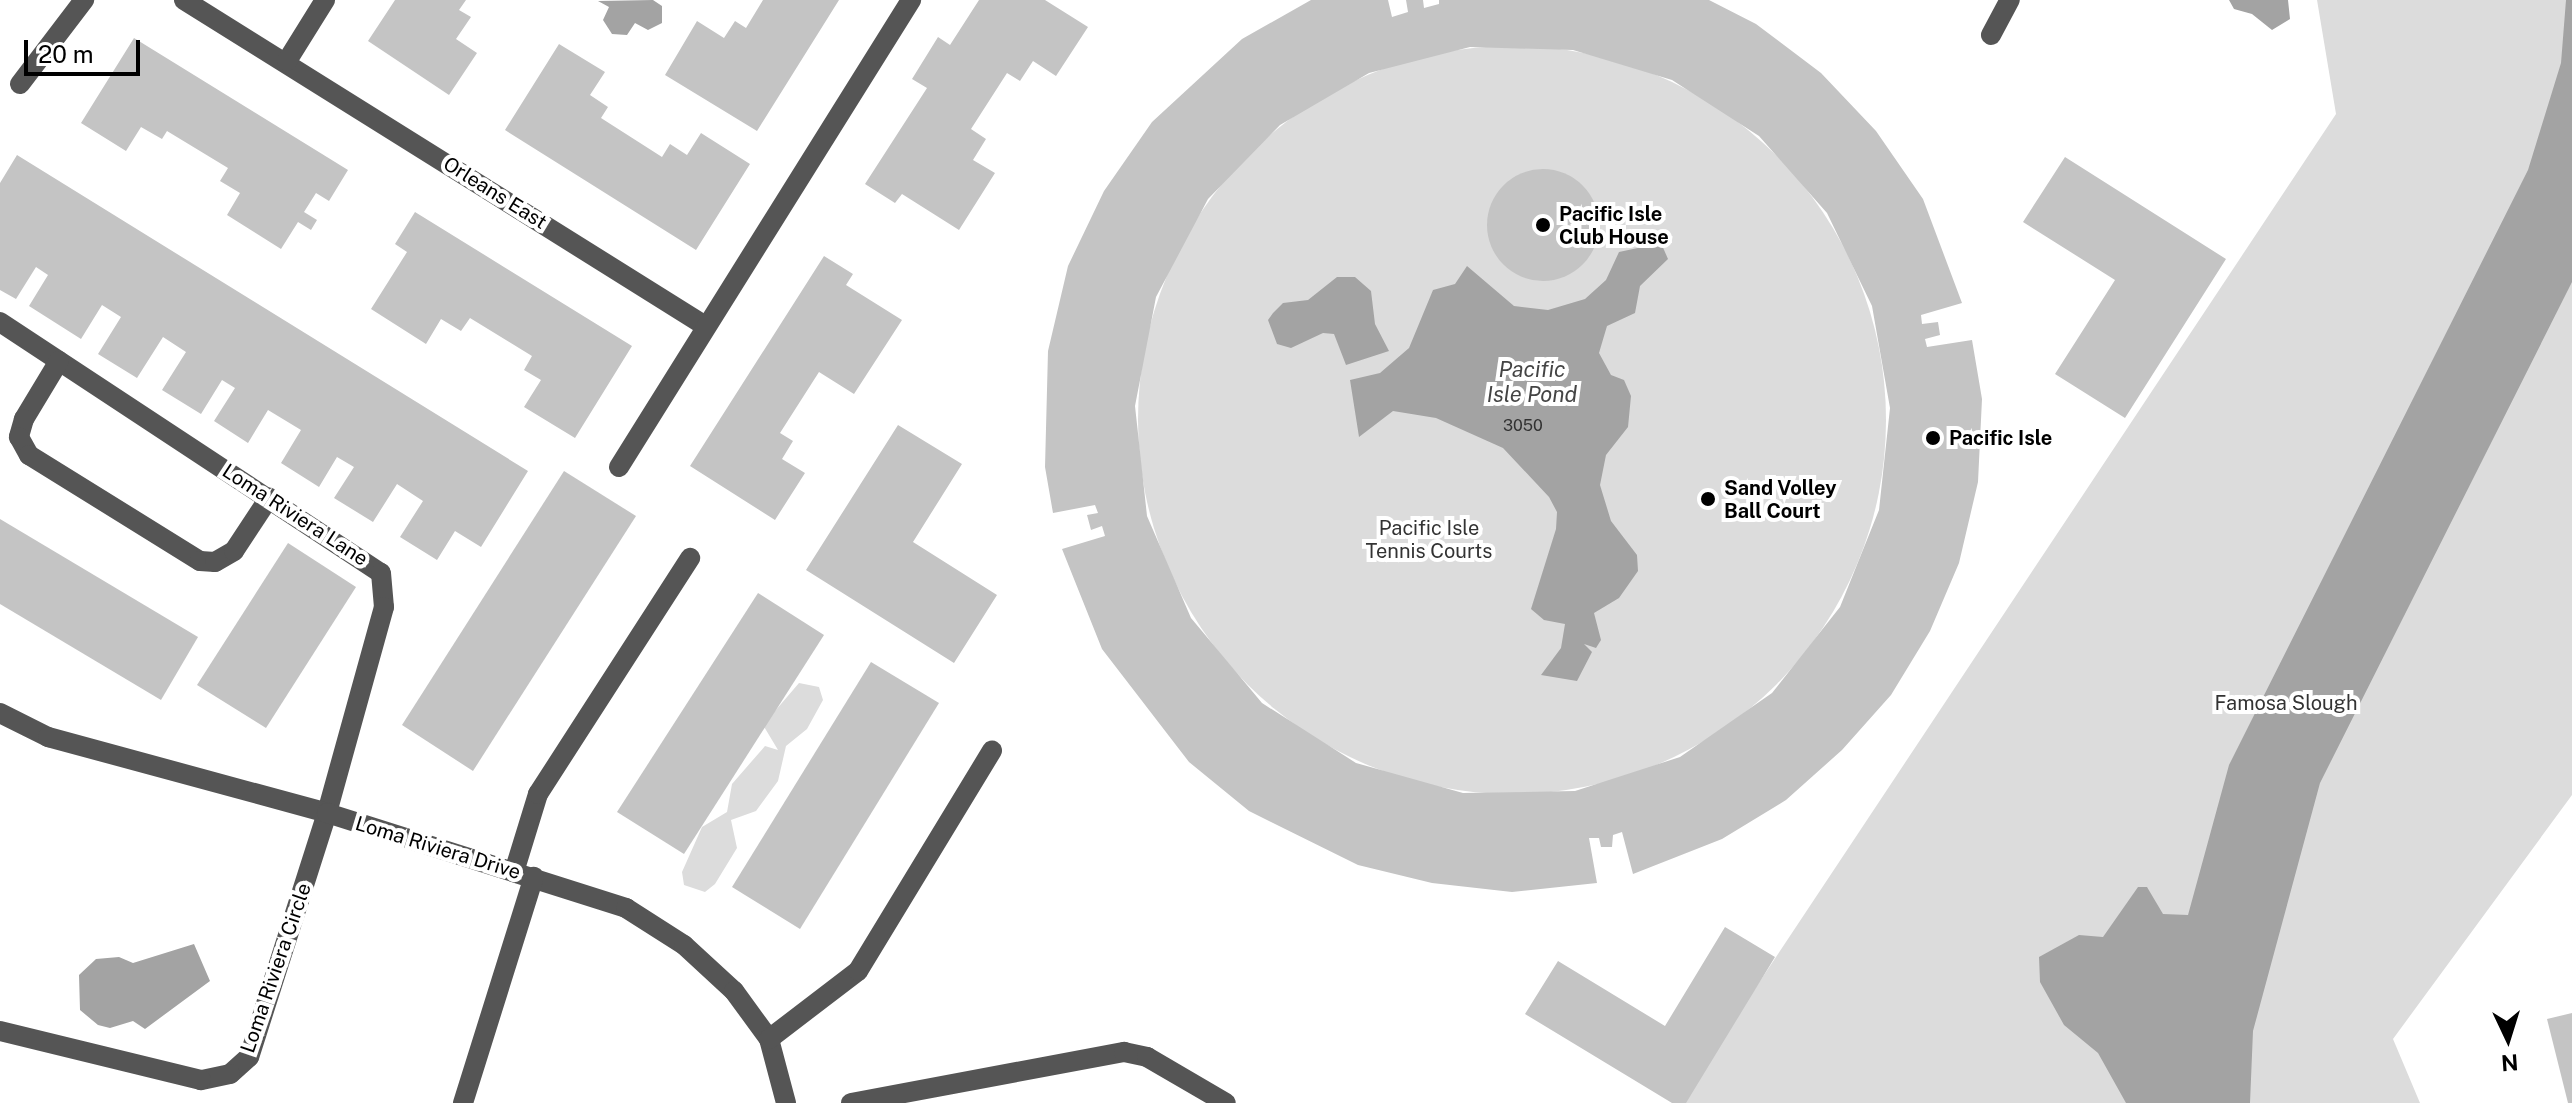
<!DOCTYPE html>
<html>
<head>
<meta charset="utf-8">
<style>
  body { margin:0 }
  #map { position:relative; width:2572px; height:1103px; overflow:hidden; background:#fff; font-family:"Public Sans",sans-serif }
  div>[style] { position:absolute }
  .green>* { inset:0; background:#dcdcdc }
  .round { border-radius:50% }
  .water>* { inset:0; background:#a3a3a3 }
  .building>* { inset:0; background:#c4c4c4 }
  .minor>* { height:20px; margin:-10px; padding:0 10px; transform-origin:10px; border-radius:10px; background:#555 }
  .dots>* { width:22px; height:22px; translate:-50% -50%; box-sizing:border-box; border:4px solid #fff; border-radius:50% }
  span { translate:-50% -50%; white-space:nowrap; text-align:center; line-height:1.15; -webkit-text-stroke:8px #fff; paint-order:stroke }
  .number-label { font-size:16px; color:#313131 }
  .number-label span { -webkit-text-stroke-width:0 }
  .street-label { font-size:20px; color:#000 }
  .poi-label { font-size:20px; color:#000; font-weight:700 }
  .left { translate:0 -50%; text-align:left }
  .park-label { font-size:20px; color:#333 }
  .water-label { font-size:22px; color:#444; font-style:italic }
  .north { position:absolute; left:2468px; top:999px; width:80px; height:80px; -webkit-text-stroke:6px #fff; paint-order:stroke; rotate:176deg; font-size:22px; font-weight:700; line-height:32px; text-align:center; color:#000 }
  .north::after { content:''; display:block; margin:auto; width:28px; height:36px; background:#000; clip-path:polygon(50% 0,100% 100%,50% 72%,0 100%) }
  .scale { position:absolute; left:24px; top:40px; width:116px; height:36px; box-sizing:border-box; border:4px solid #000; border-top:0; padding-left:10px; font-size:24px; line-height:28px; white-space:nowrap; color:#000; -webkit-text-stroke:6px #fff; paint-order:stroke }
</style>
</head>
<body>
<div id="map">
  <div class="green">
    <i style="clip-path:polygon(2317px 0,2572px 0,2572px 795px,2393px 1039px,2420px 1103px,1679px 1103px,2336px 114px)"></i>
    <i class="round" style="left:1138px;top:46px;width:748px;height:748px"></i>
    <i style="clip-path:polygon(799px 683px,819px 687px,823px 700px,807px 729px,786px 746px,778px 781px,756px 811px,731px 820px,737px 848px,715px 884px,705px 892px,684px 885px,682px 872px,702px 827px,727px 812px,732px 784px,765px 746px,778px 750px,763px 725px)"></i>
  </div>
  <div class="water">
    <i style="clip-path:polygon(653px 0,662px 6px,662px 23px,648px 30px,635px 23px,627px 35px,612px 34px,603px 20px,609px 7px,598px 1px)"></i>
    <i style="clip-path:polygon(2229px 0,2288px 0,2290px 19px,2272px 30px,2252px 14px,2234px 9px)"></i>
    <i style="clip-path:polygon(2566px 0,2572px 0,2572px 282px,2320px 783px,2253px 1031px,2250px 1103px,2126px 1103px,2098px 1053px,2064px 1025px,2040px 982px,2039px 957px,2079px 935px,2103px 937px,2138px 887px,2147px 887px,2163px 914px,2188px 915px,2229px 765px,2528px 170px,2561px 63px)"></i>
    <i style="clip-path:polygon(1661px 243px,1668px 259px,1640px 286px,1635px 313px,1607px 326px,1599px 353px,1611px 375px,1624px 380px,1631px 396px,1628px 427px,1606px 455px,1600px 485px,1611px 521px,1637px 555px,1638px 571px,1619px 598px,1594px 613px,1601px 640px,1596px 648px,1584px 644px,1592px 652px,1577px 681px,1541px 675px,1561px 648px,1565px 624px,1544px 620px,1531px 609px,1556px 529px,1557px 512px,1549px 497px,1503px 448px,1436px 418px,1393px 411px,1359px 437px,1350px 380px,1380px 373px,1409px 348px,1433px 290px,1455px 284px,1467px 266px,1514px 306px,1548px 310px,1585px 299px,1606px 280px,1619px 252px)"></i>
    <i style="clip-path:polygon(1337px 277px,1355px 277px,1371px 291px,1375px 324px,1389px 351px,1346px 365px,1334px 334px,1323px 333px,1291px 348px,1277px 344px,1268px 320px,1273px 313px,1283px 303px,1308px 300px)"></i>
    <i style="clip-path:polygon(194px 944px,210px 981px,145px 1029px,133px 1021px,110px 1028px,98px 1025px,80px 1010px,79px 975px,96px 959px,119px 957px,133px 963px)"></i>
  </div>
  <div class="building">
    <i style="clip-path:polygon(395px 0,466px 0,459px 10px,471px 17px,456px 39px,477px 53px,449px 95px,368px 41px)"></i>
    <i style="clip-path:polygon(763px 0,839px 0,757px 131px,665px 75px,697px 21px,724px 38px,735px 21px,746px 28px)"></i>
    <i style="clip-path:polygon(979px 0,1045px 0,1088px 27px,1056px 76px,1033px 61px,1020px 81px,1007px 73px,971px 129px,986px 139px,973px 160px,995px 173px,959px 230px,902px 194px,895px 203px,865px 184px,927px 88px,912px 79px,938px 37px,950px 45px)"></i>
    <i style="clip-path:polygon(evenodd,1311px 0,1388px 0,1392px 17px,1408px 12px,1406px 0,1423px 0,1424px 8px,1439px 4px,1439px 0,1709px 0,1756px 24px,1821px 73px,1876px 131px,1923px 199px,1962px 303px,1921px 315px,1922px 324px,1938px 322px,1940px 335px,1925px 339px,1927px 347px,1972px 340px,1982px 399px,1978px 482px,1959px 563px,1930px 631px,1891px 695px,1842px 750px,1786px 800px,1722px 839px,1633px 874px,1622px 832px,1613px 835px,1612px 847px,1601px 847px,1599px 838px,1589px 838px,1597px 883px,1512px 892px,1432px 883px,1358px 865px,1249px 811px,1189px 762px,1102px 649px,1062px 549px,1105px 536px,1102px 526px,1091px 530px,1087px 515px,1098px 513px,1095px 505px,1053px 513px,1045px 467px,1048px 351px,1068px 266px,1104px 191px,1152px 122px,1242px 39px,1311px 0,1470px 47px,1573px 50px,1672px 80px,1759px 136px,1827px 213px,1872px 306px,1890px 408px,1879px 510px,1840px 607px,1772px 693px,1680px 757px,1575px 791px,1463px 793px,1356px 763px,1262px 703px,1191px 618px,1147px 516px,1135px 406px,1156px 297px,1208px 199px,1280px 125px,1369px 73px,1470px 47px)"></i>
    <i style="clip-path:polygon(134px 38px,348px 170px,329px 201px,316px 193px,304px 212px,317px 220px,311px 230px,298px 222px,281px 249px,227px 215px,240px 193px,220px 181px,228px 168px,167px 131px,162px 139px,141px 127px,126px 151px,81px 123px)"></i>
    <i style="clip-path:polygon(559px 44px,605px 72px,590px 95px,608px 107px,601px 118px,662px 157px,670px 144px,687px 155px,701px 133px,750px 164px,696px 250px,505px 130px)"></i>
    <i style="clip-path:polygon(17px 155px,528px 471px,481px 547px,455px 531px,437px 560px,400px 537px,423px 501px,397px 484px,373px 522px,334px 498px,354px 467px,337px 457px,319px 487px,281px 463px,301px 430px,268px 410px,248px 443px,214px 421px,235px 388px,222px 380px,201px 414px,162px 390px,186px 352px,163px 337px,137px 378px,98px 354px,121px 317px,102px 305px,81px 339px,29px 306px,48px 275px,36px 267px,16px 299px,0 290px,0 183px)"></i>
    <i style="clip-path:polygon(2065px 157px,2226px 259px,2125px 418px,2055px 374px,2115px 280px,2023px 222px)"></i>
    <i class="round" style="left:1487px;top:169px;width:112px;height:112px"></i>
    <i style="clip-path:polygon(415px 212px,632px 346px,575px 438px,524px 407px,541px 380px,524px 370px,532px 356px,470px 318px,461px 331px,441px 319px,426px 344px,371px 309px,407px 252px,395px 244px)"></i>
    <i style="clip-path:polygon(824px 256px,853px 274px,846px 285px,902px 320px,854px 394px,819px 372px,780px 433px,793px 441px,782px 459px,805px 473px,775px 520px,690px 466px)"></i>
    <i style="clip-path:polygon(898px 425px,962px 464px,913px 542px,997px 595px,954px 663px,806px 570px)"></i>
    <i style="clip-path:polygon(564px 471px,636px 516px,473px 771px,402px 725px)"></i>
    <i style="clip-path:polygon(0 519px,198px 637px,161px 700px,0 604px)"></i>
    <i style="clip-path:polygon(288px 543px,356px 587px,266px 728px,197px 685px)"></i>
    <i style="clip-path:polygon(758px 593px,824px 635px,684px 854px,617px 812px)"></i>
    <i style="clip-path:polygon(871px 662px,939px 703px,800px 929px,732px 887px)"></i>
    <i style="clip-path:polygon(1725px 927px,1775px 957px,1686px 1103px,1672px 1103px,1525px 1014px,1558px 961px,1665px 1026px)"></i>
    <i style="clip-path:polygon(2572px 1013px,2572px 1103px,2568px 1103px,2547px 1019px)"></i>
  </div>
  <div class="minor">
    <i style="left:184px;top:0;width:613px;rotate:32.01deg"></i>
    <i style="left:1991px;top:35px;width:40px;rotate:-62deg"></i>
    <i style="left:287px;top:61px;width:72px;rotate:-58.1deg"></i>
    <i style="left:20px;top:84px;width:106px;rotate:-52.7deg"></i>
    <i style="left:0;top:322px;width:456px;rotate:33.4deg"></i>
    <i style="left:381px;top:573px;width:34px;rotate:85deg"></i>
    <i style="left:384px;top:607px;width:214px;rotate:105.5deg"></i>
    <i style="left:327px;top:813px;width:256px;rotate:107.7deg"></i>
    <i style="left:249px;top:1057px;width:25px;rotate:138deg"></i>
    <i style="left:230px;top:1074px;width:30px;rotate:168deg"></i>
    <i style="left:201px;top:1080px;width:207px;rotate:-166.3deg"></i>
    <i style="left:59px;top:361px;width:68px;rotate:121.1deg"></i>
    <i style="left:24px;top:419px;width:19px;rotate:106deg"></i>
    <i style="left:19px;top:437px;width:21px;rotate:61deg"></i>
    <i style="left:29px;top:455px;width:201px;rotate:31.8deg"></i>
    <i style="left:200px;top:561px;width:15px;rotate:4deg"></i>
    <i style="left:215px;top:562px;width:22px;rotate:-30deg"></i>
    <i style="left:234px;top:551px;width:64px;rotate:-56.6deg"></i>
    <i style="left:619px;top:467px;width:551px;rotate:-57.98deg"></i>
    <i style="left:0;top:713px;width:54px;rotate:26.6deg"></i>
    <i style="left:48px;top:737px;width:289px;rotate:15.2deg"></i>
    <i style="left:327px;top:813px;width:314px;rotate:17.6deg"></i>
    <i style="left:626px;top:908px;width:69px;rotate:32.5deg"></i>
    <i style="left:684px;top:945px;width:68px;rotate:42.6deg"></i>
    <i style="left:734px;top:991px;width:59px;rotate:53.9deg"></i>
    <i style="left:769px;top:1039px;width:66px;rotate:75.1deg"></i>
    <i style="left:514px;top:872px;width:82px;rotate:-72.9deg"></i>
    <i style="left:538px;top:794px;width:281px;rotate:-57.2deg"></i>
    <i style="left:769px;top:1039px;width:112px;rotate:-37.4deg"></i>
    <i style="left:858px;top:971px;width:258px;rotate:-58.7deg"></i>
    <i style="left:463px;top:1103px;width:237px;rotate:-72.6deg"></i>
    <i style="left:851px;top:1103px;width:278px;rotate:-10.6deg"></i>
    <i style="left:1124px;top:1052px;width:24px;rotate:12deg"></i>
    <i style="left:1147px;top:1057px;width:91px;rotate:30.2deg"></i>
  </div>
  <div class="dots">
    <i style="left:1543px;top:225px;background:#000"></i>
    <i style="left:1933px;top:438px;background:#000"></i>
    <i style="left:1708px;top:499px;background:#000"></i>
  </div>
  <div class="number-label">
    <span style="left:1523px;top:426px">3050</span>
  </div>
  <div class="street-label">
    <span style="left:495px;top:193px;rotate:32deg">Orleans East</span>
    <span style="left:295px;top:515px;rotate:33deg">Loma Riviera Lane</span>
    <span style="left:438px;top:848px;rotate:17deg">Loma Riviera Drive</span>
    <span style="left:276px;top:968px;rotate:-71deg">Loma Riviera Circle</span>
  </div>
  <div class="poi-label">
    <span class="left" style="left:1559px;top:226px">Pacific Isle<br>Club House</span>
    <span class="left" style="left:1949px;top:438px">Pacific Isle</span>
    <span class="left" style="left:1724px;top:500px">Sand Volley<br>Ball Court</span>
  </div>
  <div class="park-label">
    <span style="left:1429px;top:540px">Pacific Isle<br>Tennis Courts</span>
    <span style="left:2286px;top:703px">Famosa Slough</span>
  </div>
  <div class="water-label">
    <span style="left:1532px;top:382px">Pacific<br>Isle Pond</span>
  </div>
  <div class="north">N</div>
  <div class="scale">20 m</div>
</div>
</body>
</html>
